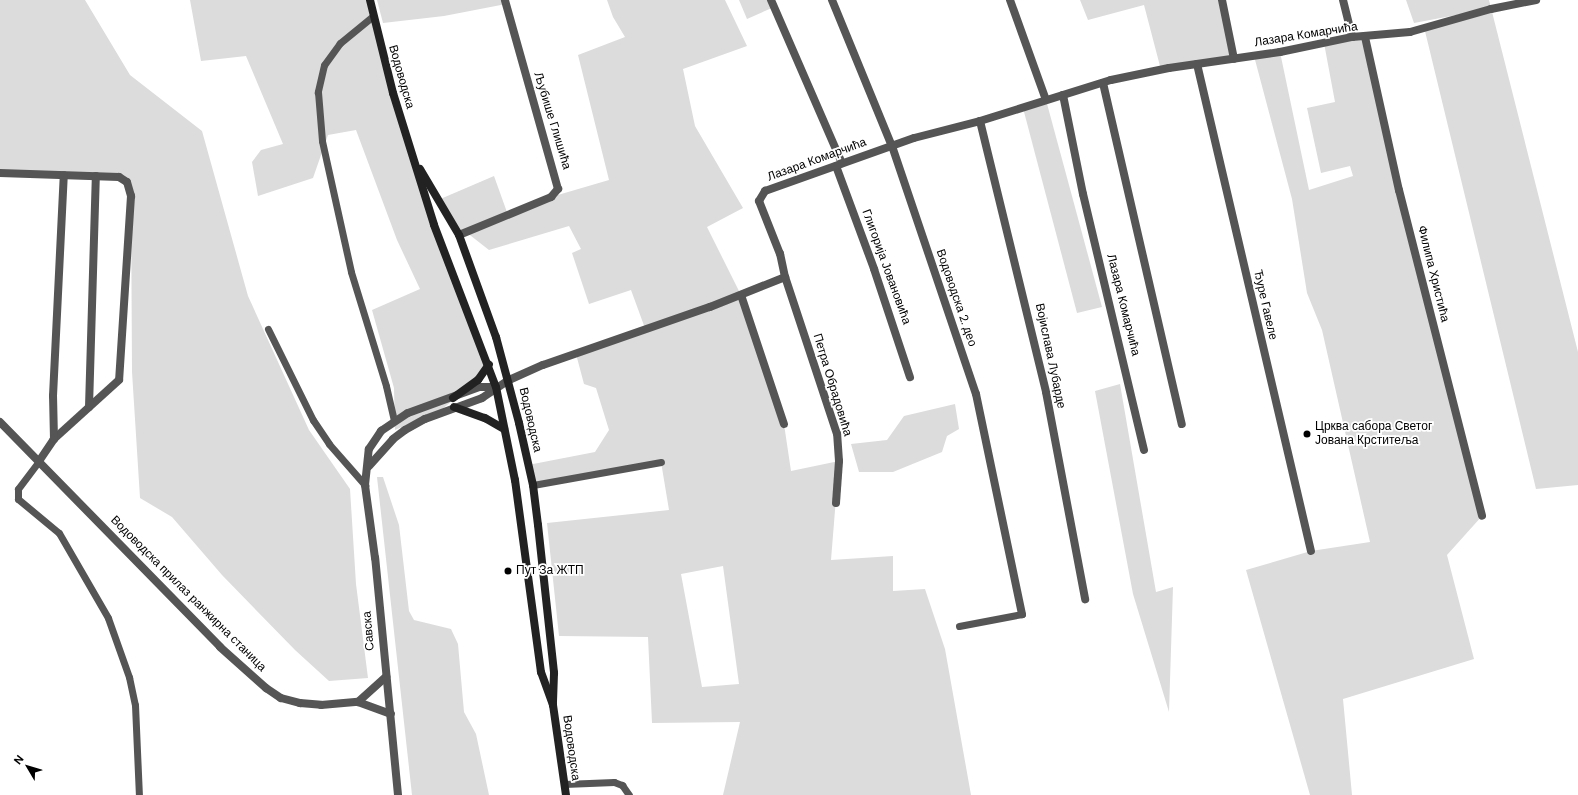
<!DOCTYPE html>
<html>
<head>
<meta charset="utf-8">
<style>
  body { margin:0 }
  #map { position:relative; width:1578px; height:795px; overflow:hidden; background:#fff; font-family:"DM Sans",sans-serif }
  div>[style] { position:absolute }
  .green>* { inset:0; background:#dcdcdc }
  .service>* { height:7px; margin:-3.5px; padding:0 3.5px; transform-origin:3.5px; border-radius:3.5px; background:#555 }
  .minor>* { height:8px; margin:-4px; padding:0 4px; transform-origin:4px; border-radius:4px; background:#555 }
  .secondary>* { height:8px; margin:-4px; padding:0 4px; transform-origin:4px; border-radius:4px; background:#222 }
  .dots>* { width:11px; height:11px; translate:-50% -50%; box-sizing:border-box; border:2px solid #fff; border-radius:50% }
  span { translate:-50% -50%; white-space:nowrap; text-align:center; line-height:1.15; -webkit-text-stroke:3.5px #fff; paint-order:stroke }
  .street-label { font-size:12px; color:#000 }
  .poi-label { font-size:12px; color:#000 }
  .left { translate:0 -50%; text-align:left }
  .north { position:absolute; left:8px; top:747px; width:40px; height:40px; -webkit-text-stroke:3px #fff; paint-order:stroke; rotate:308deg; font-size:11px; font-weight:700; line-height:16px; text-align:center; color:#000 }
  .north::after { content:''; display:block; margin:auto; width:14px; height:18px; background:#000; clip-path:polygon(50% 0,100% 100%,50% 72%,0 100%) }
</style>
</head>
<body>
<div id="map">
  <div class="green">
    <i style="clip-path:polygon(0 0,85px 0,130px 75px,202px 131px,248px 296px,309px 430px,350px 489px,356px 584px,368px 678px,329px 681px,295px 650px,222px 575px,172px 517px,140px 498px,132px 372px,131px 196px,119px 177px,0 173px)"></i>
    <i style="clip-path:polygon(190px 0,370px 0,375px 25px,450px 265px,489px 364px,478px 380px,441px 410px,395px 430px,394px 388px,372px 310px,420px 289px,397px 240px,356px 130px,328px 135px,313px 178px,258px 196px,252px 162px,261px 150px,283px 144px,246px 56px,201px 61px)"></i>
    <i style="clip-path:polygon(377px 0,505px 0,506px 4px,444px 16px,383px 23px)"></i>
    <i style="clip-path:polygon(evenodd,607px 0,725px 0,747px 46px,683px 69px,695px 126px,743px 208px,707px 227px,741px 295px,784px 424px,791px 471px,839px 461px,831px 560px,893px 556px,893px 591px,925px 589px,945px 649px,971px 795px,723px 795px,740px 722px,652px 723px,648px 637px,559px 636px,547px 523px,669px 510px,661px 462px,533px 485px,528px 465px,595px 452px,609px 430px,596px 388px,584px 384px,576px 354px,646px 331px,631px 290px,589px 304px,572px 253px,581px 249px,569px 226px,489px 250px,466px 232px,459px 235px,438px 200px,494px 176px,508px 215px,551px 197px,609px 180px,578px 55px,625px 37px,613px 17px,607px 0,723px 566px,739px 684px,702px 687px,681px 574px,723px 566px)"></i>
    <i style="clip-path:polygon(739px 0,771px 0,774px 7px,747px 19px)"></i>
    <i style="clip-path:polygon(1080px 0,1222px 0,1234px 59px,1161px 70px,1144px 5px,1088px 20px)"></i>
    <i style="clip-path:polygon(1406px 0,1489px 0,1578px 352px,1578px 485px,1536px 489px,1424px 27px,1483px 10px,1414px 23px)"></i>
    <i style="clip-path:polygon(1365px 37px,1482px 516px,1447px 555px,1474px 659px,1343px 699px,1352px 795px,1310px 795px,1246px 570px,1311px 551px,1370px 542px,1322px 330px,1307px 293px,1292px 199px,1254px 56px,1280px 52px,1309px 190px,1353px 176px,1350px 166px,1321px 173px,1307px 108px,1335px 102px,1324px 43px)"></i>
    <i style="clip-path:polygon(1046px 100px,1102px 307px,1077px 313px,1023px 108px)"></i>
    <i style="clip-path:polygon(1120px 384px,1156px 592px,1173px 587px,1169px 712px,1133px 594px,1095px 391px)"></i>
    <i style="clip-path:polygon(955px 404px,959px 429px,947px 436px,942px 452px,893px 472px,859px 472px,851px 444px,887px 440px,904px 416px)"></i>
    <i style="clip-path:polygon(377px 477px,383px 477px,399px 525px,409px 611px,414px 620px,451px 629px,458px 644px,464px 712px,476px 734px,489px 795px,412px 795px)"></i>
  </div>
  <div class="service">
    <i style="left:373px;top:16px;width:43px;rotate:140.7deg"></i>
    <i style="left:340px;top:43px;width:27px;rotate:126deg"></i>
    <i style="left:324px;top:65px;width:28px;rotate:103deg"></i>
    <i style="left:318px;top:92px;width:49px;rotate:85.3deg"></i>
    <i style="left:322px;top:141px;width:134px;rotate:77.5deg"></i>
    <i style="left:351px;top:272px;width:119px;rotate:72.9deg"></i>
    <i style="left:386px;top:386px;width:36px;rotate:77deg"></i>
    <i style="left:268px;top:329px;width:102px;rotate:63.7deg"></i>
    <i style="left:313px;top:420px;width:29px;rotate:56deg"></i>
    <i style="left:329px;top:444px;width:55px;rotate:48.7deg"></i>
    <i style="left:39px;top:461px;width:35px;rotate:127deg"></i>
    <i style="left:18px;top:489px;width:10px;rotate:90deg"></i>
    <i style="left:18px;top:499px;width:53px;rotate:39.7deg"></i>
    <i style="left:59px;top:533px;width:98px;rotate:60deg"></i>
    <i style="left:108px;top:618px;width:63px;rotate:70.4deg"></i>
    <i style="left:129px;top:677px;width:29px;rotate:78deg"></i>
    <i style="left:135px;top:705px;width:90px;rotate:87.5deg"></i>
    <i style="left:533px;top:485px;width:130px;rotate:-10.2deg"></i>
    <i style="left:959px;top:626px;width:64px;rotate:-10.8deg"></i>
    <i style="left:564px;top:784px;width:50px;rotate:-2.3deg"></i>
    <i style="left:614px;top:782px;width:9px;rotate:21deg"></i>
    <i style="left:622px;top:785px;width:12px;rotate:55deg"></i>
  </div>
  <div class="minor">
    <i style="left:771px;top:0;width:178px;rotate:66.5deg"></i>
    <i style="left:832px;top:0;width:158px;rotate:67.7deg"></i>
    <i style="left:892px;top:146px;width:262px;rotate:71.3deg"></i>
    <i style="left:976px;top:394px;width:225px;rotate:78.2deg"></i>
    <i style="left:1010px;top:0;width:106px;rotate:70.2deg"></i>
    <i style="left:1222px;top:0;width:60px;rotate:78.5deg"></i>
    <i style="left:1343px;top:0;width:38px;rotate:76deg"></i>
    <i style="left:1365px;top:37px;width:157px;rotate:77.5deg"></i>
    <i style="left:1399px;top:190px;width:336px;rotate:75.7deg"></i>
    <i style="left:1197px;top:64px;width:500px;rotate:76.83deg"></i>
    <i style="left:1103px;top:83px;width:350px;rotate:77deg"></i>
    <i style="left:1063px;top:95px;width:101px;rotate:78.6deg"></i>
    <i style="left:1083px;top:194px;width:263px;rotate:76.6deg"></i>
    <i style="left:980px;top:121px;width:279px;rotate:76.3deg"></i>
    <i style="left:1046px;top:392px;width:211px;rotate:79.3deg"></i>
    <i style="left:836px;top:166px;width:110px;rotate:69.7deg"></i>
    <i style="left:874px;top:269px;width:114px;rotate:71.6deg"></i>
    <i style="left:0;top:173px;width:119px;rotate:1.9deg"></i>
    <i style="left:119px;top:177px;width:9px;rotate:32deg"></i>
    <i style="left:127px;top:182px;width:15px;rotate:74deg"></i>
    <i style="left:131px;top:196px;width:184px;rotate:93.7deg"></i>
    <i style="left:119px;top:380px;width:88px;rotate:137.8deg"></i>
    <i style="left:54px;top:439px;width:27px;rotate:124deg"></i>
    <i style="left:459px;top:235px;width:100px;rotate:-22.4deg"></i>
    <i style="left:551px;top:197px;width:11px;rotate:-49deg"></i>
    <i style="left:558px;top:189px;width:196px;rotate:-105.7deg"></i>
    <i style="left:741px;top:295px;width:136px;rotate:71.6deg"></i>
    <i style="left:89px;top:407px;width:231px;rotate:-88.3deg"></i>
    <i style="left:0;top:422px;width:315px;rotate:45.6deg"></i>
    <i style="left:220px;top:647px;width:62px;rotate:41.7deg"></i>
    <i style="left:266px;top:688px;width:18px;rotate:34deg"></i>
    <i style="left:281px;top:698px;width:20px;rotate:15deg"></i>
    <i style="left:300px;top:703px;width:21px;rotate:5deg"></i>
    <i style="left:321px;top:705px;width:37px;rotate:-5deg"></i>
    <i style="left:358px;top:702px;width:38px;rotate:-42deg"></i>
    <i style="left:54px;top:439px;width:43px;rotate:-91.3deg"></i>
    <i style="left:53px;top:396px;width:221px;rotate:-87.2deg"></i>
    <i style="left:369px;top:466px;width:36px;rotate:-48deg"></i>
    <i style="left:393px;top:439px;width:15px;rotate:-37deg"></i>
    <i style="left:405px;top:430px;width:23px;rotate:-29deg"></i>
    <i style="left:425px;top:419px;width:61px;rotate:-20.2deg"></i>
    <i style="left:482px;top:398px;width:32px;rotate:-34deg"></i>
    <i style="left:509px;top:380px;width:37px;rotate:-24deg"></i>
    <i style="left:543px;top:365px;width:177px;rotate:-19.2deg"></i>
    <i style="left:710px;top:307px;width:81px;rotate:-21.8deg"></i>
    <i style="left:836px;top:503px;width:42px;rotate:-85.9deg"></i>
    <i style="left:839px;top:461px;width:27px;rotate:-94deg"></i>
    <i style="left:837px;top:434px;width:165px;rotate:-108.3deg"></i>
    <i style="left:785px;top:277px;width:24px;rotate:-102deg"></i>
    <i style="left:780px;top:254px;width:57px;rotate:-111.6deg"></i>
    <i style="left:759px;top:201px;width:12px;rotate:-59deg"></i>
    <i style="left:765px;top:191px;width:158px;rotate:-19.6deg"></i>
    <i style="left:914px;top:138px;width:68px;rotate:-14.4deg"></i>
    <i style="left:980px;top:121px;width:137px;rotate:-17.4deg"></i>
    <i style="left:1111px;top:80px;width:59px;rotate:-11.7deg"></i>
    <i style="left:1169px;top:68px;width:112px;rotate:-8.2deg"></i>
    <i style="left:1280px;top:52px;width:74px;rotate:-11.8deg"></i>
    <i style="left:1352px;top:37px;width:58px;rotate:-4.9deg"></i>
    <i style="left:1410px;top:32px;width:84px;rotate:-15.9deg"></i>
    <i style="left:1491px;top:9px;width:46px;rotate:-11.3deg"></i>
    <i style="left:358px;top:702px;width:35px;rotate:20deg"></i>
    <i style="left:398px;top:795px;width:238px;rotate:-95.5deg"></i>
    <i style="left:375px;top:558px;width:74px;rotate:-97.8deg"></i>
    <i style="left:365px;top:485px;width:36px;rotate:-84deg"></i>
    <i style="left:369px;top:449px;width:22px;rotate:-56deg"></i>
    <i style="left:381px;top:431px;width:32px;rotate:-34deg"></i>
    <i style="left:408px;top:413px;width:76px;rotate:-20.1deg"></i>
    <i style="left:479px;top:387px;width:17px"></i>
  </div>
  <div class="secondary">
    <i style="left:370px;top:0;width:96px;rotate:76.1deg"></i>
    <i style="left:393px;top:93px;width:138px;rotate:72.7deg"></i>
    <i style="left:434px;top:225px;width:173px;rotate:69.1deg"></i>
    <i style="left:496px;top:387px;width:95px;rotate:78.5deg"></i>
    <i style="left:515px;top:480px;width:194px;rotate:82.3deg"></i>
    <i style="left:541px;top:672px;width:35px;rotate:70deg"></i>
    <i style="left:420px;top:169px;width:77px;rotate:59.4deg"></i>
    <i style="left:459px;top:235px;width:109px;rotate:70.1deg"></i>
    <i style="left:496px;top:337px;width:89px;rotate:75deg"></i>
    <i style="left:519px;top:423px;width:64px;rotate:77.3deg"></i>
    <i style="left:533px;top:485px;width:40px;rotate:82.9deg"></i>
    <i style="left:538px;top:525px;width:149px;rotate:83.8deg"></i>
    <i style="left:554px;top:673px;width:32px;rotate:92deg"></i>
    <i style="left:553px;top:705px;width:91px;rotate:81.8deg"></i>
    <i style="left:453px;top:398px;width:31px;rotate:-36deg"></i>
    <i style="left:478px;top:380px;width:19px;rotate:-55deg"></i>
    <i style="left:454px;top:407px;width:33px;rotate:20deg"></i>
    <i style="left:485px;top:418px;width:22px;rotate:30deg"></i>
  </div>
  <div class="dots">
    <i style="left:1307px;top:434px;background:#000"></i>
    <i style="left:508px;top:571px;background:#000"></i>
  </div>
  <div class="street-label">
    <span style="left:1306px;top:35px;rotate:-9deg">Лазара Комарчића</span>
    <span style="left:401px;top:77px;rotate:74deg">Водоводска</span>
    <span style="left:552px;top:121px;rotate:73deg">Љубише Глишића</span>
    <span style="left:817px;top:160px;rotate:-20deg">Лазара Комарчића</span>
    <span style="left:886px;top:267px;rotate:70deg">Глигорија Јовановића</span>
    <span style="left:1433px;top:274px;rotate:76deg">Филипа Христића</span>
    <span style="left:956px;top:298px;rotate:71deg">Водоводска 2. део</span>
    <span style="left:1123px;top:305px;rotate:76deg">Лазара Комарчића</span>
    <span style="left:1265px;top:305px;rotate:77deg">Ђуре Гавеле</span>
    <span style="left:1050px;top:356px;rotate:78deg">Војислава Лубарде</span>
    <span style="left:832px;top:385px;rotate:73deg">Петра Обрадовића</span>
    <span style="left:530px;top:420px;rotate:77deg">Водоводска</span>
    <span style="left:188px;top:594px;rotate:45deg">Водоводска прилаз ранжирна станица</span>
    <span style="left:369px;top:631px;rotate:-95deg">Савска</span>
    <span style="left:571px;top:748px;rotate:82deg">Водоводска</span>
  </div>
  <div class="poi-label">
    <span class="left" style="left:1315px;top:434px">Црква сабора Светог<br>Јована Крститеља</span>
    <span class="left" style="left:516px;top:571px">Пут За ЖТП</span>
  </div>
  <div class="north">N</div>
</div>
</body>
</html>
